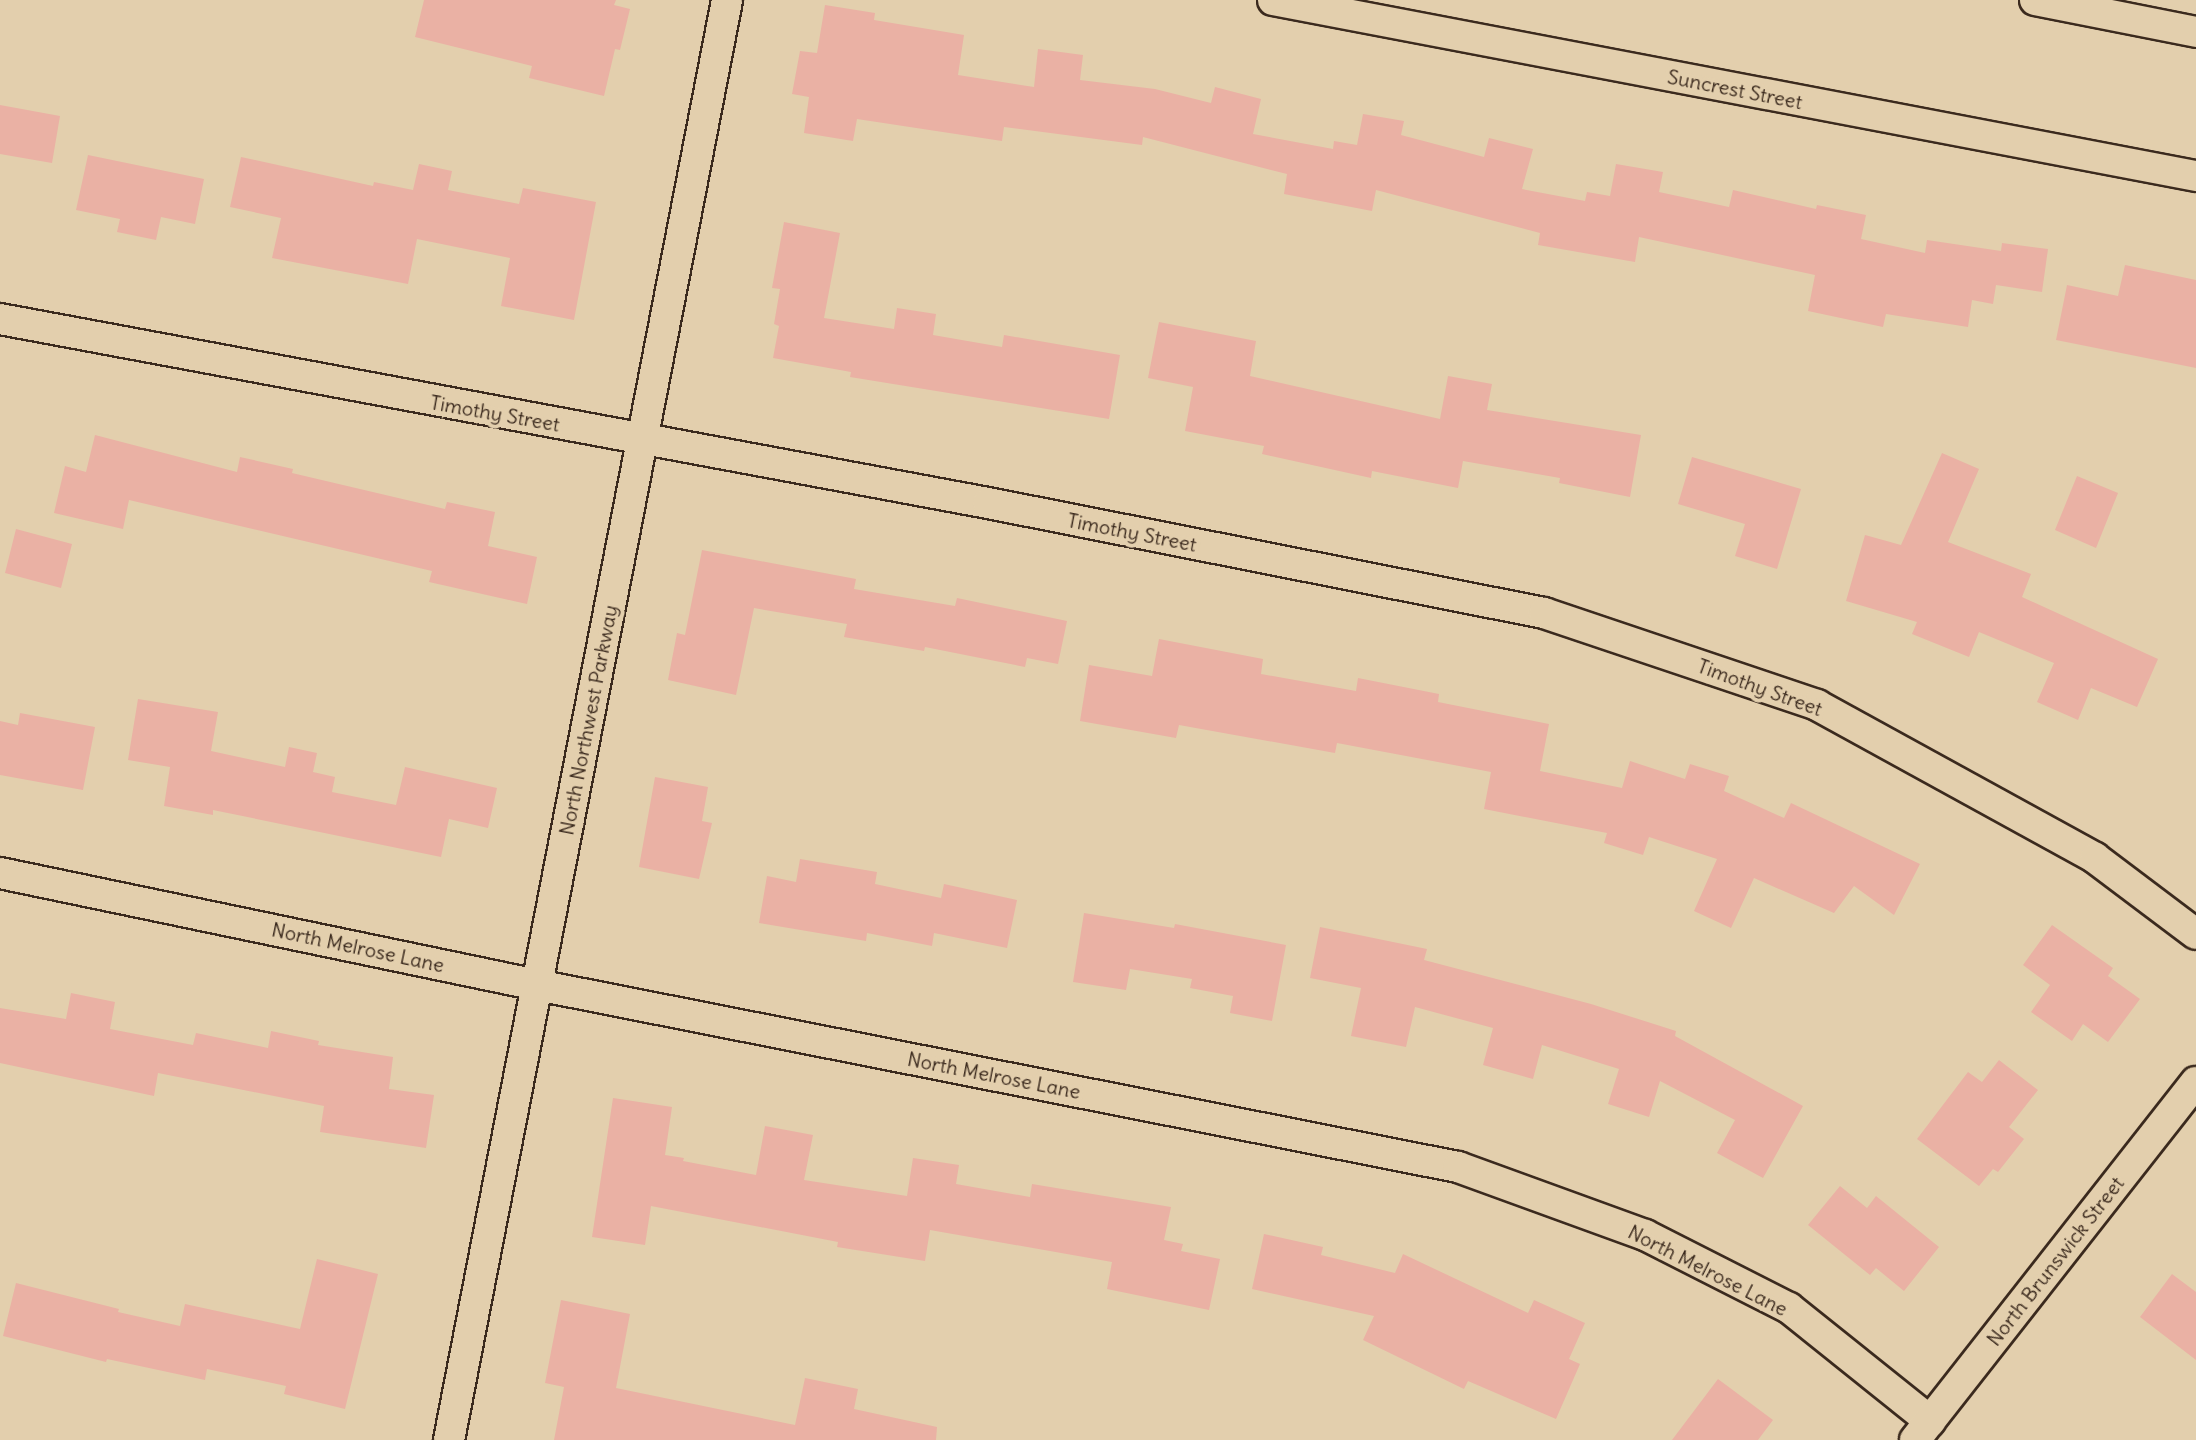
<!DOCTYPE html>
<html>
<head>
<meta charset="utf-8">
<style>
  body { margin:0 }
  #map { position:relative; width:2196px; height:1440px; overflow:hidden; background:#e3cfad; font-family:Delius,sans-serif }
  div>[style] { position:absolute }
  .building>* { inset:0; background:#eab1a4 }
  .roads { filter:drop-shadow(2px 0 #3b2a1e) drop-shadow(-2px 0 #3b2a1e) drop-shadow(0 2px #3b2a1e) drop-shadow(0 -2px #3b2a1e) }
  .minor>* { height:30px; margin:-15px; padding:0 15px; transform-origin:15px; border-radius:15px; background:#e3cfad }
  span { translate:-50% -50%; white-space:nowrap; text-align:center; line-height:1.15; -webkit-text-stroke:8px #e3cfad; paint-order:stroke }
  .street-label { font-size:20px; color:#3b2a1e }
</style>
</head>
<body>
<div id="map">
  <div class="building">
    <i style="clip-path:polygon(424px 0,616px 0,614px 5px,630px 9px,620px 50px,615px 49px,604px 96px,529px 78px,532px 66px,415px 37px)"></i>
    <i style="clip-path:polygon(825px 5px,875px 13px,874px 20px,964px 35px,958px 75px,1034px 87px,1038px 49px,1083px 55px,1080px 80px,1155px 89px,1211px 103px,1215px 87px,1261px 99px,1253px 134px,1333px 149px,1334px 141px,1357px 145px,1363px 114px,1404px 121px,1401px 135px,1484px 157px,1489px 138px,1533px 149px,1522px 189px,1585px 201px,1587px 192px,1610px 196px,1616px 164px,1663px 172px,1659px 192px,1729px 207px,1733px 190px,1816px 209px,1817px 205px,1866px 215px,1861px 239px,1925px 253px,1927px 240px,2001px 251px,2002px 243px,2048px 249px,2042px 292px,1996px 285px,1993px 304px,1972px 300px,1968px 327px,1886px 314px,1883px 327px,1808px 311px,1815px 275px,1639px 237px,1635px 262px,1538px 245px,1540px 233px,1376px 190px,1372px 211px,1284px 194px,1287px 174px,1143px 137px,1142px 145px,1004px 127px,1002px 141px,857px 119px,853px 141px,804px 133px,809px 97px,792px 94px,800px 51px,817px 53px)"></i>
    <i style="clip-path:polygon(0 105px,60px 116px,52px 163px,0 154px)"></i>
    <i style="clip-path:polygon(88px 155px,204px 179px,195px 224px,161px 217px,156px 240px,117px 232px,120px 219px,76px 210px)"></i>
    <i style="clip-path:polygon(241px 157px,373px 186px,374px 182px,413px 190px,419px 164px,452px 171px,448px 190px,519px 204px,523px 188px,596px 202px,574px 320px,501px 306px,510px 258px,417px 239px,408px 284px,272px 258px,281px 218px,230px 207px)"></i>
    <i style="clip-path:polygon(784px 222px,840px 233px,824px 318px,894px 329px,897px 308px,936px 314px,933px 335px,1002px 347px,1004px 335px,1120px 355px,1109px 419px,850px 377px,851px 372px,773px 358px,779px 326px,774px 324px,780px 289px,772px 288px)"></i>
    <i style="clip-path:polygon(2125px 265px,2196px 280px,2196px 368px,2056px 340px,2067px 285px,2118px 296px)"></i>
    <i style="clip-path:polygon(1159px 322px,1256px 341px,1250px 376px,1440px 419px,1448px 376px,1492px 384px,1487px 410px,1641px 435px,1630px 497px,1559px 483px,1560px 478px,1463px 461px,1458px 488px,1372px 471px,1371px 478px,1262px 454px,1264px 446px,1185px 431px,1193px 387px,1148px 378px)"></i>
    <i style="clip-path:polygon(95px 435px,237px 472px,240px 457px,293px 469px,292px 473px,445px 509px,447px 502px,495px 512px,488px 546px,537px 557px,527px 604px,429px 582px,432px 571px,129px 500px,123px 529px,54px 513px,65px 466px,86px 472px)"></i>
    <i style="clip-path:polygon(1942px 453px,1979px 469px,1948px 542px,2031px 574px,2022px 597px,2158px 659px,2137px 707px,2091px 688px,2078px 720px,2037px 702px,2054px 663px,1979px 632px,1969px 657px,1912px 634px,1917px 622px,1846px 601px,1865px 535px,1901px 545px)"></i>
    <i style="clip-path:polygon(1692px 457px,1801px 489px,1777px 569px,1735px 556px,1745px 524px,1678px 504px)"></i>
    <i style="clip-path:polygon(2077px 476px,2118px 493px,2096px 548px,2055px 530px)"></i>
    <i style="clip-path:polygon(16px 529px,72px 544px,61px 588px,5px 573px)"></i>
    <i style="clip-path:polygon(702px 550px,856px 579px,854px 589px,955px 606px,957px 598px,1067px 621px,1058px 664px,1027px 658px,1025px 667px,925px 647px,924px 651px,844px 637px,847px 624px,754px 608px,736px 695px,668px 680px,677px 633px,685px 635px)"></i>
    <i style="clip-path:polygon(1159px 639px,1263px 659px,1261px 674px,1356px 691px,1358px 678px,1439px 694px,1438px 702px,1549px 724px,1540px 771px,1622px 788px,1630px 761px,1685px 779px,1690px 764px,1729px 776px,1724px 791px,1784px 818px,1791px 803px,1920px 864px,1894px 915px,1854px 886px,1834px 913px,1754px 878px,1731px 928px,1694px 911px,1717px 859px,1649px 837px,1643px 855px,1604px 843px,1607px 833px,1484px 809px,1491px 772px,1337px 743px,1335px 753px,1179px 725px,1176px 738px,1080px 721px,1089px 665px,1152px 676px)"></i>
    <i style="clip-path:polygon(138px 699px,218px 712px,211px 751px,285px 767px,289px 747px,317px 753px,313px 772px,335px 777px,332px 792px,396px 805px,405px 767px,497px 788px,488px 828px,449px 819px,441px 857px,213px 810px,213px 815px,164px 806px,170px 767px,128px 760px)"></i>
    <i style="clip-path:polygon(20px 713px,95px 727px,83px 790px,0 775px,0 721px,18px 725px)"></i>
    <i style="clip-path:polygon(655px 777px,708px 787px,702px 821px,712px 823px,699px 879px,639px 867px)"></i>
    <i style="clip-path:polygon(800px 859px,877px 872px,875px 884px,941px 898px,944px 884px,1017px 900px,1007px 948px,934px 933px,932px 946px,867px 933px,866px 941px,759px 923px,767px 876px,796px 882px)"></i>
    <i style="clip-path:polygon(1084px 913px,1174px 928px,1175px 924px,1286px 945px,1272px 1021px,1230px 1013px,1233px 996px,1190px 988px,1192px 979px,1130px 969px,1126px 990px,1073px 982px)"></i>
    <i style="clip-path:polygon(2052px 925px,2113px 968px,2108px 976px,2140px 999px,2108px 1042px,2083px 1024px,2072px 1041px,2031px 1012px,2050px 985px,2023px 965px)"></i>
    <i style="clip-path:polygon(1320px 927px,1427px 949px,1424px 960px,1591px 1004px,1676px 1031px,1675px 1036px,1803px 1106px,1763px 1178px,1717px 1153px,1735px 1120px,1660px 1081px,1649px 1117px,1608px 1104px,1619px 1069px,1542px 1045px,1533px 1079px,1483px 1065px,1493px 1028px,1415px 1007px,1406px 1047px,1351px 1036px,1361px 988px,1310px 978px)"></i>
    <i style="clip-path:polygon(71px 993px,115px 1002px,110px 1029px,193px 1045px,196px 1033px,268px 1048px,271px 1031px,319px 1041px,318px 1045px,393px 1057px,389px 1089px,434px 1095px,426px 1148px,320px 1132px,324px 1106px,158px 1073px,154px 1096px,0 1063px,0 1008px,66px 1019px)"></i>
    <i style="clip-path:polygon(1999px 1060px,2038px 1090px,2009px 1127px,2024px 1139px,1998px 1172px,1993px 1169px,1979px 1186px,1917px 1139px,1968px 1072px,1982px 1082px)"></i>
    <i style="clip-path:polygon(613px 1098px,672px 1107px,665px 1155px,684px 1158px,683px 1161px,756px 1175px,765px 1126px,813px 1135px,804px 1180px,907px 1196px,913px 1158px,959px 1165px,956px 1184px,1030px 1197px,1032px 1184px,1171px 1207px,1164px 1240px,1183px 1244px,1181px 1251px,1220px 1259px,1209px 1310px,1107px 1289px,1112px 1262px,930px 1230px,925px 1261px,837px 1247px,838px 1242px,651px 1206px,645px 1245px,592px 1237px)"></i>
    <i style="clip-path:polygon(1840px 1186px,1867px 1208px,1876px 1196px,1939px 1247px,1904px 1291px,1876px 1268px,1870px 1275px,1808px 1225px)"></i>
    <i style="clip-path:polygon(1264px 1234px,1323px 1247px,1321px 1255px,1395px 1273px,1403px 1254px,1528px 1313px,1534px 1300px,1585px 1323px,1569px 1359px,1580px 1364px,1556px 1419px,1468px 1381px,1464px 1389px,1363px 1340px,1374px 1316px,1252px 1289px)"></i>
    <i style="clip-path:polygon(317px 1259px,378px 1274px,345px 1409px,284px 1394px,286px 1386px,207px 1369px,205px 1380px,107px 1359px,106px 1362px,3px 1336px,16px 1283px,119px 1309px,118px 1312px,180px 1326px,185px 1304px,300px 1329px)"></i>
    <i style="clip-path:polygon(2172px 1274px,2196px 1292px,2196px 1360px,2140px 1317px)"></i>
    <i style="clip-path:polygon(561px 1300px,630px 1314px,616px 1388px,795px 1425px,805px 1378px,858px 1389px,854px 1409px,937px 1427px,936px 1440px,554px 1440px,564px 1387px,545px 1383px)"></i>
    <i style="clip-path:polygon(1718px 1379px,1773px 1420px,1758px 1440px,1672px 1440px)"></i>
  </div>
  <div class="roads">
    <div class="minor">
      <i style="left:1273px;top:0;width:940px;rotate:10.8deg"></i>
      <i style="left:2035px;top:0;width:164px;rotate:11.2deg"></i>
      <i style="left:0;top:319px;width:1005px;rotate:10.55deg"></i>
      <i style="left:988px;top:503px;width:567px;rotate:11.19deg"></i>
      <i style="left:1544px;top:613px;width:288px;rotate:18.6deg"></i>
      <i style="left:1817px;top:705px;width:317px;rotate:28.8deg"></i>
      <i style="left:2095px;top:858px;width:126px;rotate:37deg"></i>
      <i style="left:0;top:873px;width:549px;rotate:11.78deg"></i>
      <i style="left:537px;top:985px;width:939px;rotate:11.18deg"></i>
      <i style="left:1458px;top:1167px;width:199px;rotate:20deg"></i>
      <i style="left:1645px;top:1235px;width:161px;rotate:26.9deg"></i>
      <i style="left:1789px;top:1308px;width:181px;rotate:38.7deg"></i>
      <i style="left:449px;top:1440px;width:1467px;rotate:-79.07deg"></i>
      <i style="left:1915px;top:1440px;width:455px;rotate:-51.9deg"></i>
    </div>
  </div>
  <div class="street-label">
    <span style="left:1735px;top:89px;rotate:11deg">Suncrest Street</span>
    <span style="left:495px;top:413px;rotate:10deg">Timothy Street</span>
    <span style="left:1132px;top:532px;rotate:11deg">Timothy Street</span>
    <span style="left:1760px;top:687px;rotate:20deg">Timothy Street</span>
    <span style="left:588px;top:720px;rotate:-79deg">North Northwest Parkway</span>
    <span style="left:358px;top:947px;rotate:12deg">North Melrose Lane</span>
    <span style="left:994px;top:1075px;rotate:11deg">North Melrose Lane</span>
    <span style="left:2055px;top:1261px;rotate:-52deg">North Brunswick Street</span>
    <span style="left:1708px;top:1270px;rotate:27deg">North Melrose Lane</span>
  </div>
</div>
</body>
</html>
